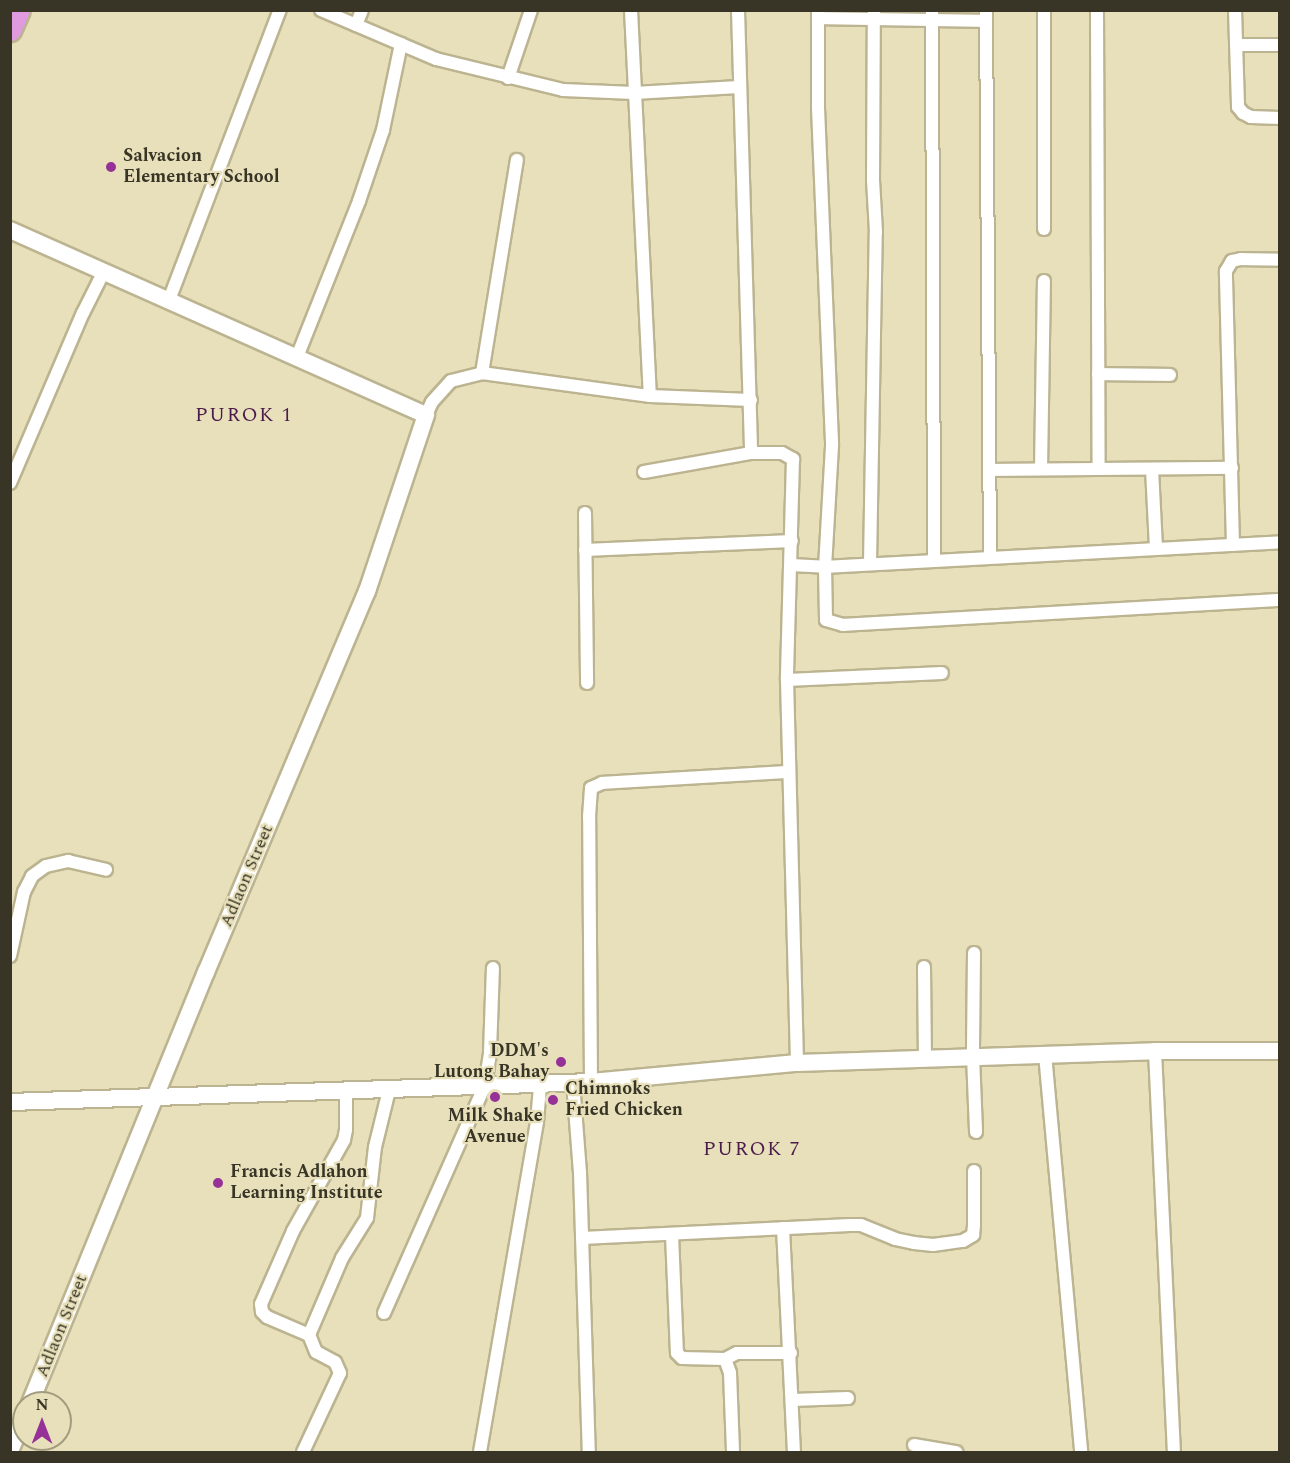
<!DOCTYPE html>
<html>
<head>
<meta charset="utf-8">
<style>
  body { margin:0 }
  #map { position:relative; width:1290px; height:1463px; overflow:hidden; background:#e8e0bb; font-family:Spectral,serif }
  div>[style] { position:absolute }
  .roads { filter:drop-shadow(2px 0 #bcb490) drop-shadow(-2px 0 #bcb490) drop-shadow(0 2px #bcb490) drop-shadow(0 -2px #bcb490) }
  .minor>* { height:12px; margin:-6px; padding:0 6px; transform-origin:6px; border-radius:6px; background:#fff }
  .tertiary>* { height:16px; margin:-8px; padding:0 8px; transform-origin:8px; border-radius:8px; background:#fff }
  .trunk>* { height:21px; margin:-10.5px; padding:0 10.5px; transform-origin:10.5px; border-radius:10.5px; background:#e09ae0 }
  .dots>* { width:16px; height:16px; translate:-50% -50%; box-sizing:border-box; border:3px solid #e8e0bb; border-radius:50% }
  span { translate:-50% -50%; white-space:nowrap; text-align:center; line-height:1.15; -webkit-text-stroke:4.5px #e8e0bb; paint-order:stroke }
  .poi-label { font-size:18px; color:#383526; font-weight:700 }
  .left { translate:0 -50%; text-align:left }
  .right { translate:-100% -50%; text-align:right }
  .street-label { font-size:18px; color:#383526 }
  .neighbourhood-label { font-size:20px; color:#4b1b4c; letter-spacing:1.5px }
  .frame { position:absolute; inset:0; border:12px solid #383526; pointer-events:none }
  .north { position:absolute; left:12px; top:1391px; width:60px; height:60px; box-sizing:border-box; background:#e8e0bb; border:2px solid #a29c7f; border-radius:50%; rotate:0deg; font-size:16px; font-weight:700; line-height:24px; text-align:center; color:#383526 }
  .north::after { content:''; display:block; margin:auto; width:21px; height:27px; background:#953197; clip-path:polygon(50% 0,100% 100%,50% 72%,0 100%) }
</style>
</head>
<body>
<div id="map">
  <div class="roads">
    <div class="minor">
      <i style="left:321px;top:10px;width:125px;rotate:23.1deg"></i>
      <i style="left:436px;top:59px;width:131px;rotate:13.7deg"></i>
      <i style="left:563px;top:90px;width:71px;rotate:2.4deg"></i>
      <i style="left:634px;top:93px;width:105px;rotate:-3.3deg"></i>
      <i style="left:631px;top:10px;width:386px;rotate:87.2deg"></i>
      <i style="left:738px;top:10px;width:443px;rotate:88.3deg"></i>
      <i style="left:818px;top:10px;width:98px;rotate:90deg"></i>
      <i style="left:818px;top:108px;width:338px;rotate:87.6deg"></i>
      <i style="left:832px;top:446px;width:121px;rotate:93.3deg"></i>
      <i style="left:825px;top:567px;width:53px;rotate:88.9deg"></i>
      <i style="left:826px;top:620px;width:18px;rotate:16deg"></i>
      <i style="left:843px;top:625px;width:438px;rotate:-3.3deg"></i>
      <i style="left:932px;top:10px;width:550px;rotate:89.79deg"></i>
      <i style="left:986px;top:10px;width:546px;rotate:89.58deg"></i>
      <i style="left:1044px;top:10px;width:219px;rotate:90deg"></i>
      <i style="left:1097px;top:10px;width:459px;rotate:89.8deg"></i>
      <i style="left:1235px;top:10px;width:97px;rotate:88.2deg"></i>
      <i style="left:1238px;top:107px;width:8px;rotate:50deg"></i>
      <i style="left:1243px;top:113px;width:9px;rotate:27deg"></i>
      <i style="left:1251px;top:117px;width:29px;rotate:2deg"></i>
      <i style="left:818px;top:18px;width:168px;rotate:1deg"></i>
      <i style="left:356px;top:25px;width:16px;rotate:-68deg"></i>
      <i style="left:1236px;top:45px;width:44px"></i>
      <i style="left:508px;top:78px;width:72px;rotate:-71.3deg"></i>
      <i style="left:169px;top:300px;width:311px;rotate:-69.1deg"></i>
      <i style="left:297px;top:357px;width:168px;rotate:-68.3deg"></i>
      <i style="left:359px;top:201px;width:75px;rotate:-71.3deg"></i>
      <i style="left:383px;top:130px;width:88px;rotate:-78.2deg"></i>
      <i style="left:482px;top:373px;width:216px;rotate:-80.7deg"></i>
      <i style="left:1098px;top:374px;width:72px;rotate:0.8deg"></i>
      <i style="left:426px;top:415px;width:14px;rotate:-65deg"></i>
      <i style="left:432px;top:402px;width:28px;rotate:-48deg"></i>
      <i style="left:451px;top:381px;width:32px;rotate:-14deg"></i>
      <i style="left:482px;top:373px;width:170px;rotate:7.8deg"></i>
      <i style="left:650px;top:396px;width:101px;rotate:2.3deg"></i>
      <i style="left:1041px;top:469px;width:188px;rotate:-89.1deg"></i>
      <i style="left:1152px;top:469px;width:79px;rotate:87.1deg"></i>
      <i style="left:990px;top:470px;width:242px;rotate:-0.5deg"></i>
      <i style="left:644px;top:472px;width:109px;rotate:-10.1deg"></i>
      <i style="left:751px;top:453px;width:31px"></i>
      <i style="left:782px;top:453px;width:13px;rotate:29deg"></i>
      <i style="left:793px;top:459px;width:221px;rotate:91.6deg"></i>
      <i style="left:787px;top:680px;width:383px;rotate:88.5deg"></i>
      <i style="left:10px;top:483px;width:185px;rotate:-66.8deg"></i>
      <i style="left:83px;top:313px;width:47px;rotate:-63.4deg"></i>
      <i style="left:585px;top:513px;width:170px;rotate:89.3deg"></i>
      <i style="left:1233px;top:545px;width:274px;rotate:-91.5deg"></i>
      <i style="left:1226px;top:271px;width:12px;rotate:-59deg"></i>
      <i style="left:1232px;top:261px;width:9px;rotate:-13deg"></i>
      <i style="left:1241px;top:259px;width:39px;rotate:1deg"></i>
      <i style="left:585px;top:550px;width:207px;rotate:-2.5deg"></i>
      <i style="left:870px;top:563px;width:331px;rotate:-89deg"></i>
      <i style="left:876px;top:232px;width:52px;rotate:-93.3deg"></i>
      <i style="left:873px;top:180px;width:170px;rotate:-89.7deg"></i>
      <i style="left:791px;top:565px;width:34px;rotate:3deg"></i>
      <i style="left:825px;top:567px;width:456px;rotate:-3.1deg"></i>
      <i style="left:787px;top:680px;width:155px;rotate:-2.6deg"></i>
      <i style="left:974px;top:953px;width:103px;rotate:90.6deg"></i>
      <i style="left:973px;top:1056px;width:76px;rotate:87.7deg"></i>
      <i style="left:10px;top:956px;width:66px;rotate:-77.7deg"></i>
      <i style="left:24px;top:892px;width:18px;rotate:-63deg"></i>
      <i style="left:32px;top:876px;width:17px;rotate:-36deg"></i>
      <i style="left:46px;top:866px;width:23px;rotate:-13deg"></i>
      <i style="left:68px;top:861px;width:39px;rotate:13deg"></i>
      <i style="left:924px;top:967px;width:91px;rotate:89.4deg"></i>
      <i style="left:1155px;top:1051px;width:401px;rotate:87.3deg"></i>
      <i style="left:1045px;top:1054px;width:400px;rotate:84.8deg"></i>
      <i style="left:573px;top:1082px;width:90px;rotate:85.6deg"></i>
      <i style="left:580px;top:1172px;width:280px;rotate:88.2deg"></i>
      <i style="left:591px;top:1082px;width:265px;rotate:-90.4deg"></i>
      <i style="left:589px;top:817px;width:29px;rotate:-86deg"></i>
      <i style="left:591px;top:788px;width:12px;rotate:-24deg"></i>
      <i style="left:602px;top:783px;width:187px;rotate:-3.4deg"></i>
      <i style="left:783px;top:1228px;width:224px;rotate:87.2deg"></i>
      <i style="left:672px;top:1235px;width:118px;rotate:87.6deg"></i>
      <i style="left:677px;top:1353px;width:7px;rotate:45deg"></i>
      <i style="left:682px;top:1358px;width:43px;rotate:1.3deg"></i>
      <i style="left:725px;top:1359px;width:15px;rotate:70deg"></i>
      <i style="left:730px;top:1373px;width:79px;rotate:87.8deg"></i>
      <i style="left:582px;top:1238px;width:268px;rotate:-2.8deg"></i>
      <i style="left:850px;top:1225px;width:11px"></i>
      <i style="left:861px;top:1225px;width:37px;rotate:22deg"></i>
      <i style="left:895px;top:1239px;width:19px;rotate:12deg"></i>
      <i style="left:914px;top:1243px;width:19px;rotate:6deg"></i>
      <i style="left:933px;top:1245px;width:30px;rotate:-8deg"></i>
      <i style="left:963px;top:1241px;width:12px;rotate:-31deg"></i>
      <i style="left:973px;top:1235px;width:10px;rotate:-84deg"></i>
      <i style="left:974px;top:1225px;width:54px;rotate:-90deg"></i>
      <i style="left:384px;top:1313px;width:249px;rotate:-66.1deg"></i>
      <i style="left:485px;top:1085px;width:33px;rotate:-81deg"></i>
      <i style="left:490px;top:1052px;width:84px;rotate:-88deg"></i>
      <i style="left:309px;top:1335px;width:46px;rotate:-156.8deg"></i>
      <i style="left:267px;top:1317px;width:7px;rotate:-135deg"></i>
      <i style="left:262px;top:1312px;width:8px;rotate:-97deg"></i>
      <i style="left:261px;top:1304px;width:80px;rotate:-66.3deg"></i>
      <i style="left:293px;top:1231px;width:104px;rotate:-60.7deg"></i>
      <i style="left:344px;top:1140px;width:10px;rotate:-79deg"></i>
      <i style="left:346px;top:1130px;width:39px;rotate:-90deg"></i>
      <i style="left:725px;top:1359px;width:13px;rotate:-27deg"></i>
      <i style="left:737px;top:1353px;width:54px"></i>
      <i style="left:792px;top:1400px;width:56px;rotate:-2deg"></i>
      <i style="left:914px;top:1445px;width:43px;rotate:9.5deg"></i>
      <i style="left:303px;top:1452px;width:87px;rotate:-64.9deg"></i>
      <i style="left:340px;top:1373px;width:12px;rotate:-114deg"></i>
      <i style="left:335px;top:1362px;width:21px;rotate:-152deg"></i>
      <i style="left:316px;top:1352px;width:18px;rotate:-112deg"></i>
      <i style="left:309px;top:1335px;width:84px;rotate:-66.8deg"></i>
      <i style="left:342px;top:1258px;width:47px;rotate:-58deg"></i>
      <i style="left:367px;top:1218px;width:71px;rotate:-83.6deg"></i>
      <i style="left:375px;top:1147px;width:59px;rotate:-76.2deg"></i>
      <i style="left:480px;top:1452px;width:336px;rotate:-80.2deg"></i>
      <i style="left:537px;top:1121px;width:37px;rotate:-85deg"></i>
    </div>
    <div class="tertiary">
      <i style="left:10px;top:230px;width:455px;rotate:24deg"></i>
      <i style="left:426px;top:415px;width:186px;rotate:108.5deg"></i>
      <i style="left:367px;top:591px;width:414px;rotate:112.9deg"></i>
      <i style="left:206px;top:972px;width:466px;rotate:112.2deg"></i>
      <i style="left:10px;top:1102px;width:581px;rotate:-1.97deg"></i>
      <i style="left:591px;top:1082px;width:207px;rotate:-5.3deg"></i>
      <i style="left:797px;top:1063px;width:358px;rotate:-1.9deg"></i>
      <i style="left:1155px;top:1051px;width:125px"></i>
      <i style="left:10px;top:1451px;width:36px;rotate:-67deg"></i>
    </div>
    <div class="trunk">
      <i style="left:10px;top:30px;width:22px;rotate:-66deg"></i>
    </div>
  </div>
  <div class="dots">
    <i style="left:111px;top:167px;background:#953197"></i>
    <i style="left:561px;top:1062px;background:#953197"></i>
    <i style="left:495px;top:1097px;background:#953197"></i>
    <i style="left:553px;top:1100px;background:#953197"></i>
    <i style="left:218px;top:1183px;background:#953197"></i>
  </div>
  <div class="poi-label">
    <span class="left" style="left:123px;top:167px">Salvacion<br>Elementary School</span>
    <span class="right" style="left:549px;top:1062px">DDM's<br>Lutong Bahay</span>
    <span class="left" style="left:565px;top:1100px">Chimnoks<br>Fried Chicken</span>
    <span style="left:495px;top:1127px">Milk Shake<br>Avenue</span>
    <span class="left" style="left:230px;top:1183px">Francis Adlahon<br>Learning Institute</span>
  </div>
  <div class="street-label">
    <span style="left:247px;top:876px;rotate:-67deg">Adlaon Street</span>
    <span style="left:62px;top:1326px;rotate:-68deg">Adlaon Street</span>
  </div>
  <div class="neighbourhood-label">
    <span style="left:244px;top:415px">PUROK 1</span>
    <span style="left:752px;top:1149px">PUROK 7</span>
  </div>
  <div class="frame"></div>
  <div class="north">N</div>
</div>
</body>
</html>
